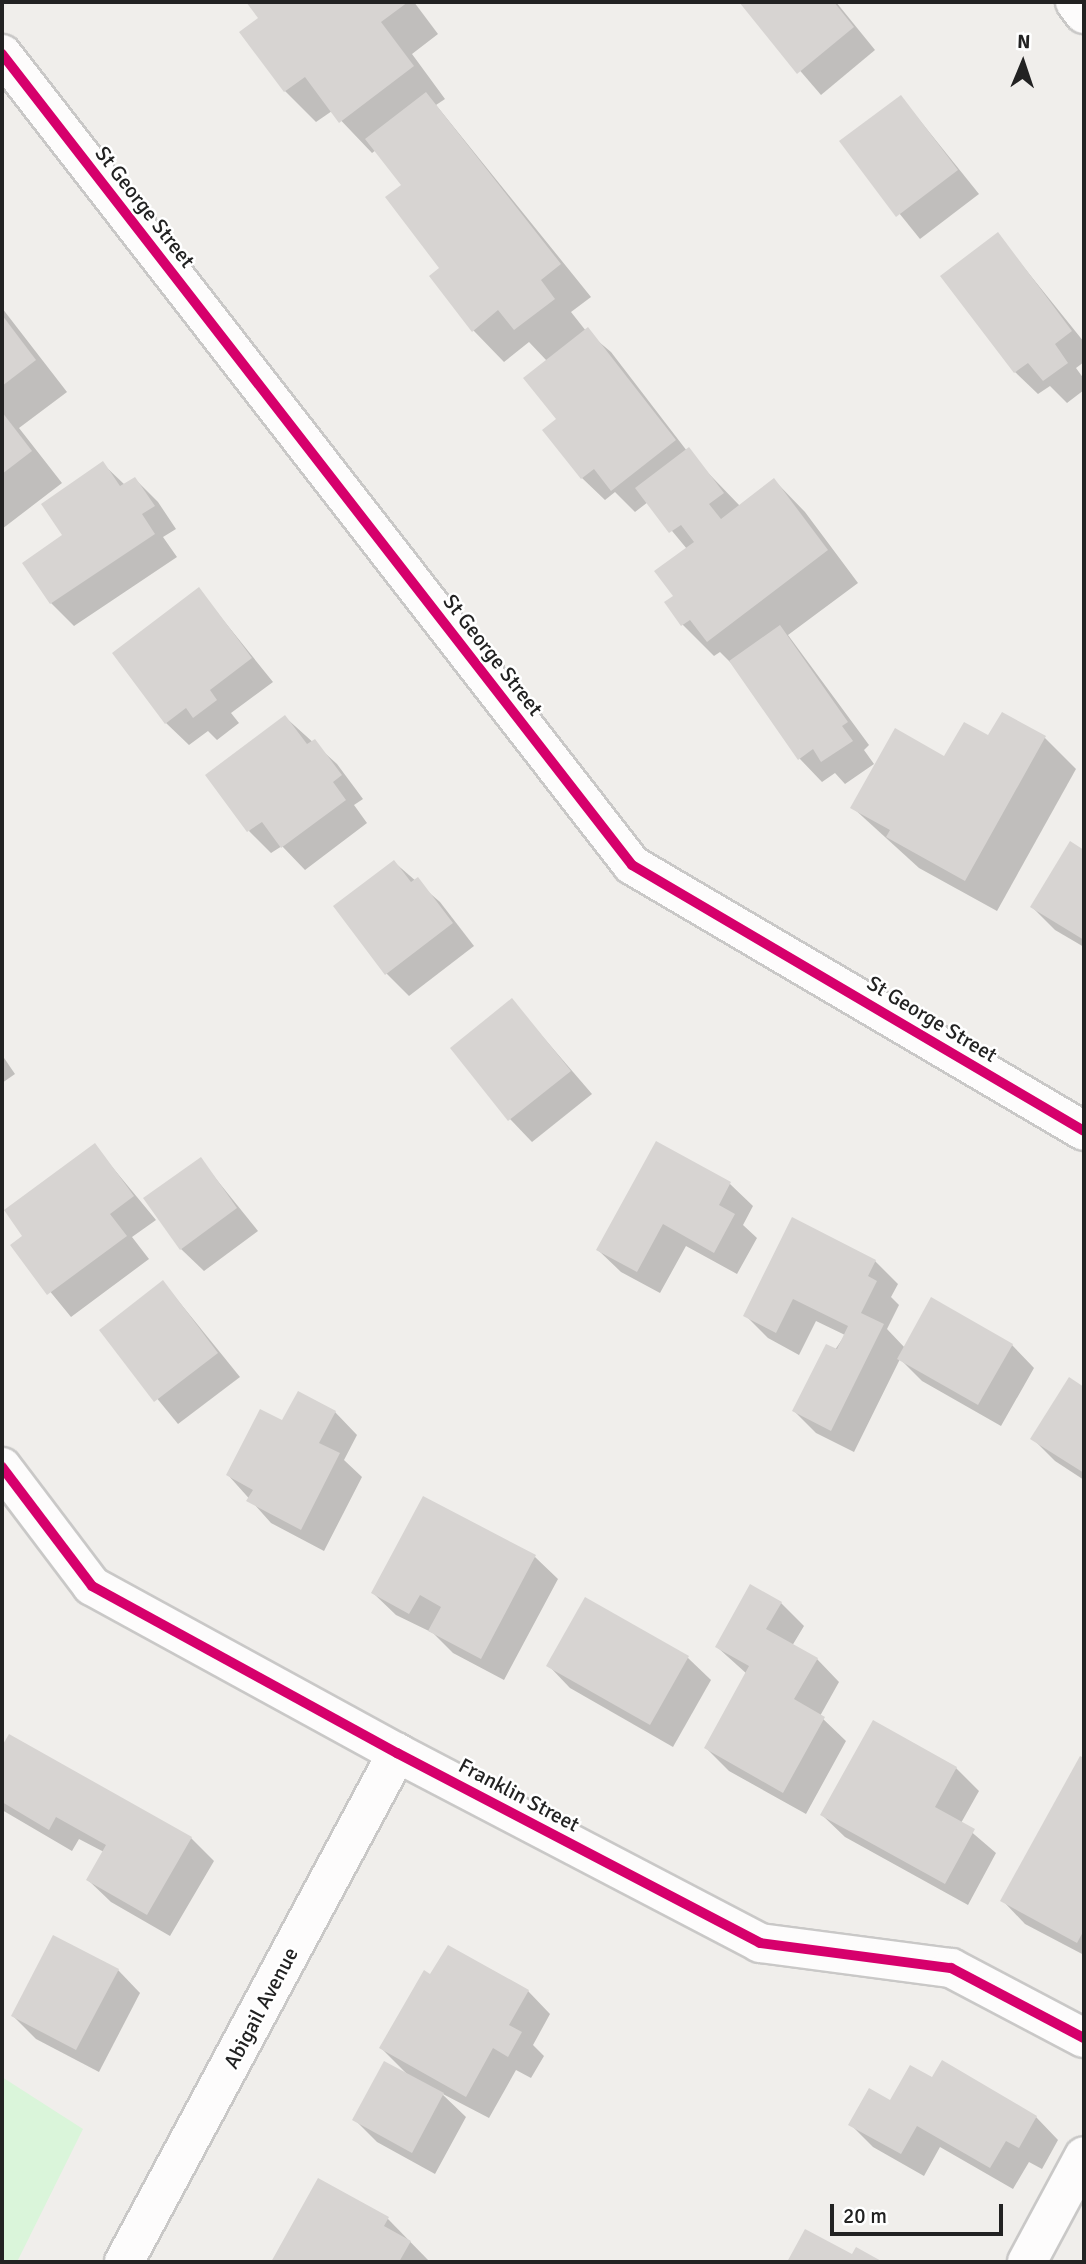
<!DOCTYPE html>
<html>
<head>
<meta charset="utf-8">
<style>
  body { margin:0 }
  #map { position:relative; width:1086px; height:2264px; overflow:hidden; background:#f0eeeb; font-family:Signika,sans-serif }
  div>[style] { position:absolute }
  .park>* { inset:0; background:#daf5da }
  .shadow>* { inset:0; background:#0003 }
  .building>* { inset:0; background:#d7d4d2 }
  .roads { filter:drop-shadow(2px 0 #c9c8c7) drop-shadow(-2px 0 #c9c8c7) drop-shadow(0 2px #c9c8c7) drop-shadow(0 -2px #c9c8c7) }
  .street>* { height:38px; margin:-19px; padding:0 19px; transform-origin:19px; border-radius:19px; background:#fdfcfc }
  .cycleway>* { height:10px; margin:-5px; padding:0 5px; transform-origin:5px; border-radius:5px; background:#d6006c }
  span { translate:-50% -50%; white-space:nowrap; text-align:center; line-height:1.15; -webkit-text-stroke:5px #fff; paint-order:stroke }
  .street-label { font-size:21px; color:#222 }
  .frame { position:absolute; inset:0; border:4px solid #222; pointer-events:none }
  .north { position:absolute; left:988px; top:28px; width:70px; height:70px; -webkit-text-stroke:5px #fff; paint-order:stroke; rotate:2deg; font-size:19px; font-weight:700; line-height:28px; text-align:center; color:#222 }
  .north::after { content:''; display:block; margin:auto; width:24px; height:32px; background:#222; clip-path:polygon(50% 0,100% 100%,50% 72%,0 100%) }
  .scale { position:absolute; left:830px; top:2204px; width:173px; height:32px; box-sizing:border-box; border:4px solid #222; border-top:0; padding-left:9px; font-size:21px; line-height:24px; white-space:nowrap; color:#222; -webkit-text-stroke:5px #fff; paint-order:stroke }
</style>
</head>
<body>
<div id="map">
  <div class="park">
    <i style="clip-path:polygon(2px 2077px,83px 2129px,17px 2262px,2px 2262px)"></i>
  </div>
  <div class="shadow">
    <i style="clip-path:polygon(249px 2px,414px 2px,438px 34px,412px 54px,445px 99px,436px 105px,591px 297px,571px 312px,586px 331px,611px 352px,687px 451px,740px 506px,774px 480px,805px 512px,858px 583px,788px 635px,869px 745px,864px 750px,874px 764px,845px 784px,835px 773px,822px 782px,800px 759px,737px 669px,720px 652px,714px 656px,683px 625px,666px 603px,675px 596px,687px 549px,648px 502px,635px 512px,615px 492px,605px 500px,582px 478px,558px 420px,547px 361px,529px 342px,504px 362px,473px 330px,404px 186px,376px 150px,372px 153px,332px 111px,316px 122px,285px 91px,260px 18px)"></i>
    <i style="clip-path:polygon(741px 2px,836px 2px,875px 50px,821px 95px)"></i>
    <i style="clip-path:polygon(901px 97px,979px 194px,920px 239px,841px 141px)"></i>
    <i style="clip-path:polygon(998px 235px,1084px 342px,1084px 362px,1076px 368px,1084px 379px,1084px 390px,1067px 403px,1050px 386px,1038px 394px,1015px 372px)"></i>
    <i style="clip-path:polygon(2px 308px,67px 392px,19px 428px,62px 483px,2px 529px)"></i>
    <i style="clip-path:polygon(103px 464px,125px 485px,135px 479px,158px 502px,176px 529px,163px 537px,177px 557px,74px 626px,51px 603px,65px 536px)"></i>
    <i style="clip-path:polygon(199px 590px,273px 682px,231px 713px,239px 723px,217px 740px,208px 731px,189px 745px,166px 723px)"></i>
    <i style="clip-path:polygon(285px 717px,337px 764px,363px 799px,354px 805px,367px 823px,305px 870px,282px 846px,271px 853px,249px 831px)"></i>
    <i style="clip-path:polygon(989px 738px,1045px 738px,1076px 769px,997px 911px,919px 868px,852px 807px)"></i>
    <i style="clip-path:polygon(1071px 844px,1084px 852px,1084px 947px,1055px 930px,1032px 907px)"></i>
    <i style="clip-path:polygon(394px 862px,440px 902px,474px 946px,409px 996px,386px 973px)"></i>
    <i style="clip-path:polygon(512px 1001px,592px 1094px,532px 1142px,510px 1119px)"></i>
    <i style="clip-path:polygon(2px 1055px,15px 1074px,2px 1083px)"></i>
    <i style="clip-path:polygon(656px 1144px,730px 1184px,753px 1206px,743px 1225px,757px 1238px,737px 1274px,686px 1246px,660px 1293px,621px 1272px,598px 1250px)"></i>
    <i style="clip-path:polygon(94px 1145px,156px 1220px,132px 1237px,149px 1259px,71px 1317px,12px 1245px,25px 1236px)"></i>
    <i style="clip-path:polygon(200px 1159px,258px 1231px,204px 1271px,181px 1249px)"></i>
    <i style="clip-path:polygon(875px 1261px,898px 1284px,891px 1297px,899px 1305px,887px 1329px,905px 1348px,1012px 1345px,1034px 1368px,1001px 1426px,922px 1381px,900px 1359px,854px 1452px,816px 1433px,794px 1411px,845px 1335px,816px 1321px,799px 1355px,768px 1338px,745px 1315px)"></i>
    <i style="clip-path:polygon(163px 1282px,240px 1377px,178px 1424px,101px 1330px)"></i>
    <i style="clip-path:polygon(1069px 1380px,1084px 1389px,1084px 1480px,1055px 1461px,1032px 1438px)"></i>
    <i style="clip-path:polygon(335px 1412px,357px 1435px,344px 1460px,362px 1477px,324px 1551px,271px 1523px,228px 1475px,283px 1423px)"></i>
    <i style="clip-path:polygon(535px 1557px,558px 1579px,504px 1680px,453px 1653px,433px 1633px,396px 1615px,373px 1593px)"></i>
    <i style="clip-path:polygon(585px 1599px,688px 1658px,711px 1680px,673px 1747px,570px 1688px,548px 1665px)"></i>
    <i style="clip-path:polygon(781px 1603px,804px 1626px,792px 1646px,817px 1659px,839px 1682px,820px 1716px,846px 1741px,806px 1814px,729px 1771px,706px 1748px,747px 1674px,717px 1647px)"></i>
    <i style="clip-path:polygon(2px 1742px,191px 1838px,214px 1861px,170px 1936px,111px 1902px,88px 1880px,104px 1852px,79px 1839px,72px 1851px,2px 1810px)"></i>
    <i style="clip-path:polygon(1081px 1758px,1084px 1760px,1084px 1955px,1025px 1924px,1003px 1901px)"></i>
    <i style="clip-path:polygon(956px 1768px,979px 1791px,961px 1823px,996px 1853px,968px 1905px,845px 1837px,822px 1815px)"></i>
    <i style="clip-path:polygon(118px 1970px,140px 1993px,99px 2072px,36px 2039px,13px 2016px)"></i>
    <i style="clip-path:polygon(431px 1976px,528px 1991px,550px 2014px,533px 2045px,544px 2056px,531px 2078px,516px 2070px,489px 2118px,441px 2093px,466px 2117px,435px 2174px,377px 2142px,354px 2119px,408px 2075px,381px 2048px)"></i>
    <i style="clip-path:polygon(933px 2080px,1036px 2117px,1058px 2140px,1042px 2169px,1029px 2162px,1013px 2189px,940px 2147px,924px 2176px,873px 2147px,850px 2124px)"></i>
    <i style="clip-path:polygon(319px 2181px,388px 2219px,430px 2262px,273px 2262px)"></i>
  </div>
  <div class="building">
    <i style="clip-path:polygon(246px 2px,408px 2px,381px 22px,414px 66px,339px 123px,305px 77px,284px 92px,239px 32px,258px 18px)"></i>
    <i style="clip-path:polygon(739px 2px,834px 2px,854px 27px,797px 74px)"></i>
    <i style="clip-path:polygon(426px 92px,561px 264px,541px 280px,555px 299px,514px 330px,498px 310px,472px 332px,429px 276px,439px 268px,385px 197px,401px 185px,365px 139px)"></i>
    <i style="clip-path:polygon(901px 95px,958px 170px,896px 217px,839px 141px)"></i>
    <i style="clip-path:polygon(998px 232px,1072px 331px,1055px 344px,1068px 363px,1043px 381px,1028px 363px,1014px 373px,940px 276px)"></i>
    <i style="clip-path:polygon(2px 315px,36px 360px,2px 386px)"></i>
    <i style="clip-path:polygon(588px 327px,676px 440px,611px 491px,594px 469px,581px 479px,542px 430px,556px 419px,523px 378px)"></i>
    <i style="clip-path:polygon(2px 412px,32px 451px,2px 474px)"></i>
    <i style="clip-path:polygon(689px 447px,724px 493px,709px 504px,721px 519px,774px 478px,828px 550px,707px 642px,690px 620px,681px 626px,664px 602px,673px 596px,654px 571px,694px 542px,681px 525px,669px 533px,635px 488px)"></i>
    <i style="clip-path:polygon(103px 461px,120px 486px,135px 477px,155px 506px,142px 514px,155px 534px,50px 604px,22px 563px,62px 535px,41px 504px)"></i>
    <i style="clip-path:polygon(199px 587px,252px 658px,210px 690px,217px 700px,193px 718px,186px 708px,165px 724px,112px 653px)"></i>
    <i style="clip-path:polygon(780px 625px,848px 722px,842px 726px,853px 741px,821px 762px,813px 749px,798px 760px,729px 661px)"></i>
    <i style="clip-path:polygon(1002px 712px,1046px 736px,965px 881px,886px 837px,890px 830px,850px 808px,895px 728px,944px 756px,964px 722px,988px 735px)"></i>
    <i style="clip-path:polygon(285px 715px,307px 744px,315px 739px,342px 775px,333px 782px,346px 800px,281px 848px,262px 822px,247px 832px,205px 775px)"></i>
    <i style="clip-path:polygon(1070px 841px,1084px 850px,1084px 940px,1030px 907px)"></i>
    <i style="clip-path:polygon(394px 860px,411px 882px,418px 877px,453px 923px,385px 975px,333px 906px)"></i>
    <i style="clip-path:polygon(512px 998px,571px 1071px,508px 1121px,450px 1048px)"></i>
    <i style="clip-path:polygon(656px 1141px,731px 1182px,719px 1205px,735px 1214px,714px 1253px,663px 1224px,637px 1272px,596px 1250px)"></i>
    <i style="clip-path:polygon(95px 1143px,134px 1196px,110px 1214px,127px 1236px,47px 1295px,10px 1245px,22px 1236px,4px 1210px)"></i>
    <i style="clip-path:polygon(201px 1157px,237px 1208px,180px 1250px,143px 1198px)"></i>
    <i style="clip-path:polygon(792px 1217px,876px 1260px,868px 1276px,877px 1281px,861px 1313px,884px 1324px,831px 1431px,792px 1411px,826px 1344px,837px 1349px,848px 1326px,793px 1299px,776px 1333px,743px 1316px)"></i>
    <i style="clip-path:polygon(163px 1280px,218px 1353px,154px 1402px,99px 1330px)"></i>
    <i style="clip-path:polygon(931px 1297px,1013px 1344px,978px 1405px,897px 1359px)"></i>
    <i style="clip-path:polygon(1069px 1377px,1084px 1387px,1084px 1473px,1030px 1439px)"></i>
    <i style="clip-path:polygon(298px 1391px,336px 1411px,319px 1443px,340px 1453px,301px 1530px,246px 1501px,253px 1490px,226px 1475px,260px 1409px,282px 1420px)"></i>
    <i style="clip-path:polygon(423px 1496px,536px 1555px,481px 1659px,428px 1631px,441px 1607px,420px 1595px,409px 1614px,371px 1593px)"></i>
    <i style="clip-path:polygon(750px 1584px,782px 1602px,766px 1629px,818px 1658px,794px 1699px,825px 1717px,783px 1793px,704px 1748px,749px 1666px,715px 1647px)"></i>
    <i style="clip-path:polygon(585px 1597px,689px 1656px,650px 1725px,546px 1666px)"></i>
    <i style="clip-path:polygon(873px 1720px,957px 1767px,935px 1807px,975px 1829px,945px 1884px,820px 1815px)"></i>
    <i style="clip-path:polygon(9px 1734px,192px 1837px,147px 1915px,86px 1880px,106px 1845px,56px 1817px,49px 1830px,2px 1802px,2px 1746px)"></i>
    <i style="clip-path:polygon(1080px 1756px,1084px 1758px,1084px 1930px,1077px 1943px,1000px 1901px)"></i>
    <i style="clip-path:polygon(53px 1935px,119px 1969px,76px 2050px,11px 2016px)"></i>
    <i style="clip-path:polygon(448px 1945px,529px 1990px,509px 2025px,522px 2032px,508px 2057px,493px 2048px,466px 2097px,379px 2048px,424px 1970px,430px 1974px)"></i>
    <i style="clip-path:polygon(942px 2060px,1037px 2116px,1019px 2148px,1006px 2141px,990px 2168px,917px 2126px,901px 2154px,848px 2125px,869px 2088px,890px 2100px,910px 2065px,932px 2077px)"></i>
    <i style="clip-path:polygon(384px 2061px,444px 2093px,412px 2153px,352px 2120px)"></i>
    <i style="clip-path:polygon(318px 2178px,389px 2217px,384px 2226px,411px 2241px,399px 2262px,271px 2262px)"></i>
    <i style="clip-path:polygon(805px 2229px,852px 2254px,856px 2247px,883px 2262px,787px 2262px)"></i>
  </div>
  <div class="roads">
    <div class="street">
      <i style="left:1075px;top:2px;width:15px;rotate:53deg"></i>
      <i style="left:2px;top:54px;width:1027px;rotate:52.16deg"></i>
      <i style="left:632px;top:865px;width:524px;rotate:30.48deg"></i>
      <i style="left:2px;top:1467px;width:149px;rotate:52.9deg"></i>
      <i style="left:92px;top:1586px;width:348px;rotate:28.7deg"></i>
      <i style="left:397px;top:1753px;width:410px;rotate:27.6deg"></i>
      <i style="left:760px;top:1943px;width:193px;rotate:7.5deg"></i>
      <i style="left:951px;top:1968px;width:150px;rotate:27.8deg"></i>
      <i style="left:124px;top:2262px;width:578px;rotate:-61.79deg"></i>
      <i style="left:1027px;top:2262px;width:120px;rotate:-61.7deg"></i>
    </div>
  </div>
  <div class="cycleway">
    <i style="left:2px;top:54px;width:1027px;rotate:52.16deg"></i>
    <i style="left:632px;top:865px;width:524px;rotate:30.48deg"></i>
    <i style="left:2px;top:1467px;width:149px;rotate:52.9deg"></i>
    <i style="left:92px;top:1586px;width:348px;rotate:28.7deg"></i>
    <i style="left:397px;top:1753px;width:410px;rotate:27.6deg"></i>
    <i style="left:760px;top:1943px;width:193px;rotate:7.5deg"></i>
    <i style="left:951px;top:1968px;width:150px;rotate:27.8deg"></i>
  </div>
  <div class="street-label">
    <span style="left:145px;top:207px;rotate:52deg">St George Street</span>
    <span style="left:493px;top:655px;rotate:52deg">St George Street</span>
    <span style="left:932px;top:1019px;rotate:31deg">St George Street</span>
    <span style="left:519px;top:1795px;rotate:28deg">Franklin Street</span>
    <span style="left:261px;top:2008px;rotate:-62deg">Abigail Avenue</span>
  </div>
  <div class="frame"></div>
  <div class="north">N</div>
  <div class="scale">20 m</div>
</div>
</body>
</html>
